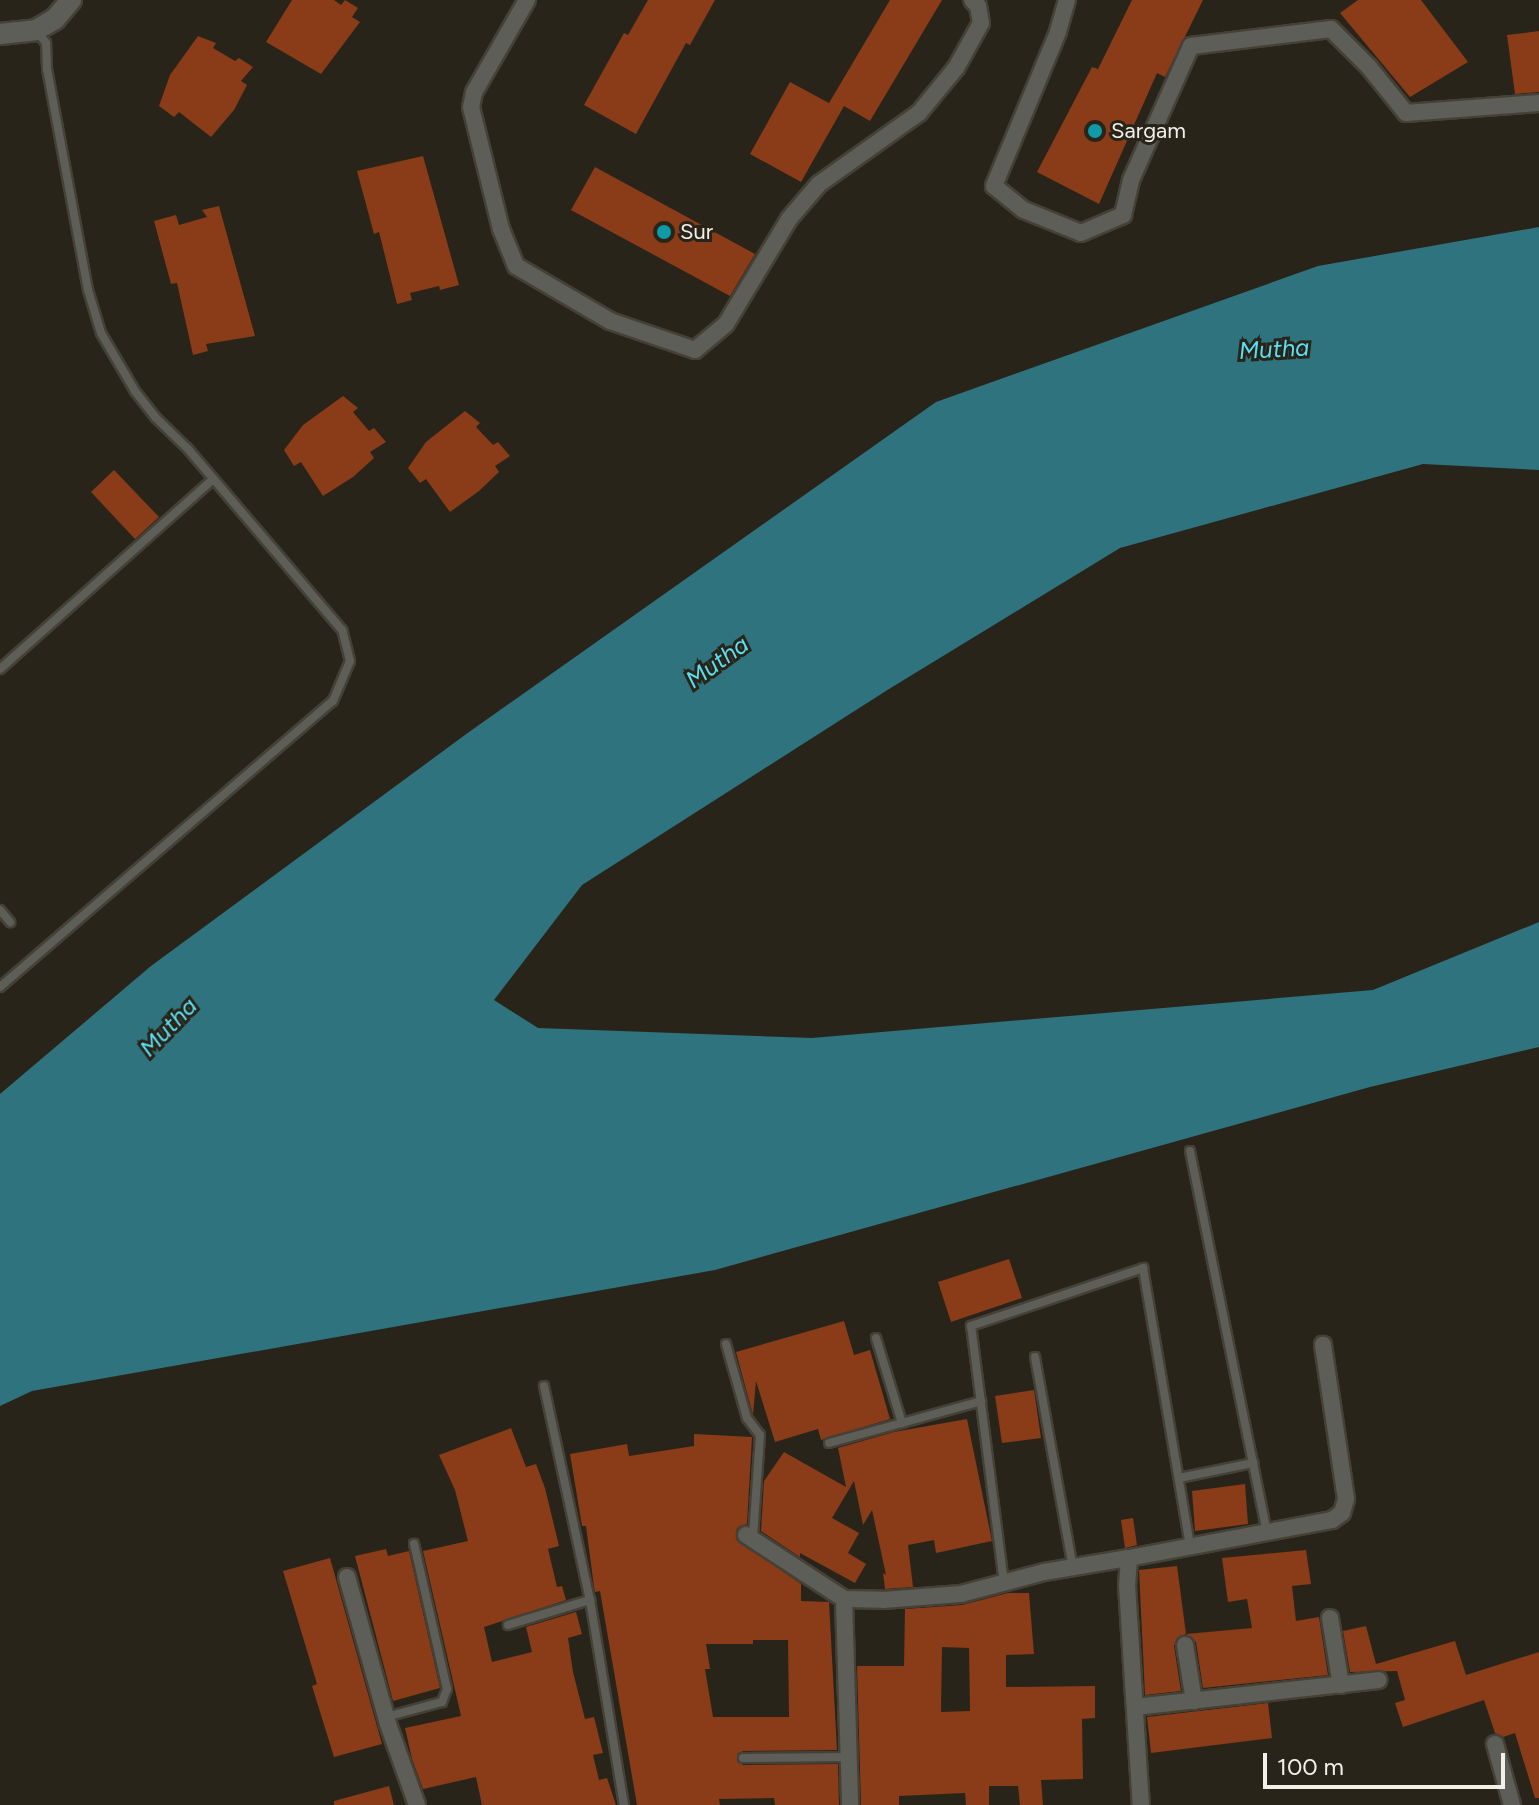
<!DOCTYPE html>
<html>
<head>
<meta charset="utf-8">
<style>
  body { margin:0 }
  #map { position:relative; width:1539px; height:1805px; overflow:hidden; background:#29241a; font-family:Figtree,sans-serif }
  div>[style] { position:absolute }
  .water>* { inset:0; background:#2e737d }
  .building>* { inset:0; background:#8a3b17 }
  .roads { filter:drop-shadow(2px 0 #454137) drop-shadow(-2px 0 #454137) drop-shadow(0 2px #454137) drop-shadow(0 -2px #454137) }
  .service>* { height:8px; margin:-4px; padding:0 4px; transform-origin:4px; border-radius:4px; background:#5e5e58 }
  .minor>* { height:16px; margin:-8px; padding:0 8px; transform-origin:8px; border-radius:8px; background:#5e5e58 }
  .tertiary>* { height:20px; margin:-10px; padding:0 10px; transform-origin:10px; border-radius:10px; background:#5e5e58 }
  .dots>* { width:22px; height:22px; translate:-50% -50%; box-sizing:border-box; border:4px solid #29241a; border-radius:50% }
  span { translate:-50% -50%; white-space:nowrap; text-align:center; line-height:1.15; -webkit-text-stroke:6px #29241a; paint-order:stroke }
  .poi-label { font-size:22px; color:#f3f0e9 }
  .left { translate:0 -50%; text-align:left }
  .water-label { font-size:24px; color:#5ae0f3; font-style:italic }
  .scale { position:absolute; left:1263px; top:1753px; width:242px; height:36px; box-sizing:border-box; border:4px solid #f3f0e9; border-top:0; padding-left:10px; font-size:24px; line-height:28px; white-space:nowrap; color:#f3f0e9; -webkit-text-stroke:6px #29241a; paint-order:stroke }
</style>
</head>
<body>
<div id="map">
  <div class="water">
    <i style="clip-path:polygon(1539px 227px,1539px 470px,1423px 464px,1120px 548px,889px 689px,582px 885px,494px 1000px,538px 1028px,812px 1038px,1373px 990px,1539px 922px,1539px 1047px,1370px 1087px,715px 1270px,32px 1391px,0 1406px,0 1094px,151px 966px,469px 732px,936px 402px,1318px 266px)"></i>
  </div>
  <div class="building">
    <i style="clip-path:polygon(292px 0,334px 0,341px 5px,345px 0,358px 8px,352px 17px,360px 22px,321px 74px,266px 42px)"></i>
    <i style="clip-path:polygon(648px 0,715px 0,690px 45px,686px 43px,636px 134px,584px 105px,624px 33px,628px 35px)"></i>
    <i style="clip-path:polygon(890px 0,942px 0,870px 121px,844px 106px,801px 182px,750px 154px,790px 82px,829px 103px)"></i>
    <i style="clip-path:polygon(1132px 0,1203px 0,1165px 77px,1157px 73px,1099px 204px,1037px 172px,1092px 67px,1098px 69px)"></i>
    <i style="clip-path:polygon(1358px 0,1421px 0,1468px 62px,1410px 97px,1340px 13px)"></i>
    <i style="clip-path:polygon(1539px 31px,1539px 92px,1515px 94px,1507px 35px)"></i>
    <i style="clip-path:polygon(198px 36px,216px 43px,213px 48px,235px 61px,239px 58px,253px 67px,241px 81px,247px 85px,234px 110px,211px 137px,179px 112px,174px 117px,159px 106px,170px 75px)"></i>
    <i style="clip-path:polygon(423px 156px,459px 285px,440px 290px,439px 286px,410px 293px,412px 300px,397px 304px,379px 232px,374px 234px,357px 171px)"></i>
    <i style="clip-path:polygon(595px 167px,755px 254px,730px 296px,571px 210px)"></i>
    <i style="clip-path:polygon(219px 206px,255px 336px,206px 344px,208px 351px,193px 355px,177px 283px,171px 284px,154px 221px,176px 215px,179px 225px,207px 217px,202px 210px)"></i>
    <i style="clip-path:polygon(343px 396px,358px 408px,353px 412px,369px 431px,374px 428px,386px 442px,370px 452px,374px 458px,353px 477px,323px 496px,301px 462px,294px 466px,284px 450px,303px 425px)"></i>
    <i style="clip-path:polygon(465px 411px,480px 423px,476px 427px,493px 445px,498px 442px,510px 456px,495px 466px,499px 472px,479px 491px,450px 512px,426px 479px,420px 483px,408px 468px,426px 442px)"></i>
    <i style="clip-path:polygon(114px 470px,159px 517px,135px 539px,91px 492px)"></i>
    <i style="clip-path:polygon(1009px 1259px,1022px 1298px,951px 1322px,938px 1282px)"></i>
    <i style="clip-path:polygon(844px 1321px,854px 1355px,870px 1350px,890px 1419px,821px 1440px,818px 1429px,775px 1442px,756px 1381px,753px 1415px,736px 1352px)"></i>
    <i style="clip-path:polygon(1034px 1390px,1041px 1438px,1002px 1443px,995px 1396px)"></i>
    <i style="clip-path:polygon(967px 1419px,992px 1541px,936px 1553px,934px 1540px,908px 1545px,913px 1587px,885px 1589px,883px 1573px,886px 1575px,872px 1510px,863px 1525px,854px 1481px,832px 1518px,859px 1533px,848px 1553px,866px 1564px,855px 1583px,800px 1553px,800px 1557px,761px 1531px,764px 1481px,784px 1452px,846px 1487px,838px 1448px,894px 1432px)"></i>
    <i style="clip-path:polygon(511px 1428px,526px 1467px,536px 1464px,545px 1488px,559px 1546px,548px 1549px,557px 1587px,562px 1586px,566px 1600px,484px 1627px,492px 1662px,532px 1652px,526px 1627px,576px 1612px,582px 1634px,568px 1638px,573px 1672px,585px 1719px,594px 1717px,603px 1753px,593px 1755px,599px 1780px,607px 1778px,616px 1805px,482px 1805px,476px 1777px,423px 1789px,412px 1759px,405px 1728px,461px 1716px,423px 1551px,468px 1541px,455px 1490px,439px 1455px)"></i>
    <i style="clip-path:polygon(evenodd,694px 1434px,752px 1437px,747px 1524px,737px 1528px,736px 1539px,801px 1584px,801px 1601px,829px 1602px,837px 1750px,743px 1751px,737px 1754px,737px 1761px,743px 1765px,838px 1764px,839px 1805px,775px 1805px,774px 1798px,719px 1799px,720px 1805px,637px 1805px,600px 1591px,595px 1592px,594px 1587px,586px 1526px,582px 1526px,570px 1454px,627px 1444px,629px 1456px,694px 1446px,694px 1434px,753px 1640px,788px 1640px,789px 1717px,713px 1717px,705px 1669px,710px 1669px,706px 1644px,753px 1644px,753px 1640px)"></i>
    <i style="clip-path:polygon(1245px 1484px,1248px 1524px,1195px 1531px,1192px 1491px)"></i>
    <i style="clip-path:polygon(1133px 1518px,1137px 1545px,1125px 1548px,1121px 1520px)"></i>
    <i style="clip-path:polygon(386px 1549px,388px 1556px,409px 1551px,440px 1688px,393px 1701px,355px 1556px)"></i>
    <i style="clip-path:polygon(1306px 1550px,1311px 1584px,1292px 1586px,1296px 1621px,1319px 1617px,1328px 1675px,1203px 1688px,1196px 1642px,1186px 1634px,1252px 1628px,1247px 1599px,1228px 1602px,1222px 1558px)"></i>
    <i style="clip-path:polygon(330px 1558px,382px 1744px,334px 1757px,312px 1686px,317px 1684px,283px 1571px)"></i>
    <i style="clip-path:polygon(1177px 1566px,1186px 1634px,1178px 1637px,1174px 1646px,1181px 1691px,1145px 1695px,1139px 1570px)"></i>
    <i style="clip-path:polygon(evenodd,1008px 1593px,1029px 1593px,1034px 1654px,1006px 1655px,1006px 1687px,1095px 1686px,1095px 1718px,1082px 1719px,1083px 1779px,1041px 1780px,1043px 1805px,1020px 1805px,1018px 1786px,989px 1786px,989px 1805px,966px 1805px,965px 1793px,899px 1796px,899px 1805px,861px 1805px,857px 1666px,904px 1666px,905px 1609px,962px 1605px,1008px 1593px,942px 1647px,969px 1648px,970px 1711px,941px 1712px,942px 1647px)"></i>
    <i style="clip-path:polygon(1366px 1626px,1376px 1664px,1455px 1641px,1466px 1675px,1539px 1652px,1539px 1798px,1535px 1798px,1515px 1733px,1503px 1737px,1495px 1733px,1484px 1700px,1403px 1727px,1395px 1703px,1405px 1700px,1397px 1671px,1350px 1672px,1343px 1631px)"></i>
    <i style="clip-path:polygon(1268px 1703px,1272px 1738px,1151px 1753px,1147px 1717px)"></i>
    <i style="clip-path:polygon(389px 1786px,394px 1805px,334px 1805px,334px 1801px)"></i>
  </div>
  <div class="roads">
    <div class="service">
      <i style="left:0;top:669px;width:285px;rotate:-41.7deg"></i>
      <i style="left:0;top:910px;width:16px;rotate:50deg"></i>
      <i style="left:0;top:987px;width:439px;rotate:-40.7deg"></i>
      <i style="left:333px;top:701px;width:43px;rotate:-67deg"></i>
      <i style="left:350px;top:661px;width:32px;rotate:-104deg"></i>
      <i style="left:342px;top:630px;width:238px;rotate:-130.4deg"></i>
      <i style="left:188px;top:449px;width:45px;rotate:-135.9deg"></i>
      <i style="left:156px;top:418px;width:34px;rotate:-128deg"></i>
      <i style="left:135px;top:391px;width:67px;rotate:-120.4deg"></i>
      <i style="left:101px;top:333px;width:45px;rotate:-106.8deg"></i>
      <i style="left:88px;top:290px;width:225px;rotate:-100.5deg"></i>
      <i style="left:47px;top:69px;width:26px;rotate:-92deg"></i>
      <i style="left:46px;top:43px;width:16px;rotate:-128deg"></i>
      <i style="left:1190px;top:1151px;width:390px;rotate:78.6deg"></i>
      <i style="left:876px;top:1338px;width:89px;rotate:73deg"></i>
      <i style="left:726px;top:1344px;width:77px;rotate:74.2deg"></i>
      <i style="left:747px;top:1418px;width:21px;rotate:53deg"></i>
      <i style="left:760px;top:1435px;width:104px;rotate:93.9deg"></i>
      <i style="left:1035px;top:1357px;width:215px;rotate:79.8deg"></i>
      <i style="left:544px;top:1386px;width:219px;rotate:77.9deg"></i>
      <i style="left:590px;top:1600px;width:208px;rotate:80.6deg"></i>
      <i style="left:829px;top:1443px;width:158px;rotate:-15.4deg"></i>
      <i style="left:1179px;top:1478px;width:76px;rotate:-11.5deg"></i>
      <i style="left:1004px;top:1583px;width:259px;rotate:-97.3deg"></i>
      <i style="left:971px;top:1326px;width:182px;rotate:-18.6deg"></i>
      <i style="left:1143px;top:1268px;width:282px;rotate:80.4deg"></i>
      <i style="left:508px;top:1625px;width:86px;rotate:-17deg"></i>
      <i style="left:386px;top:1717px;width:58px;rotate:-15deg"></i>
      <i style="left:442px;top:1702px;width:14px;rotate:-69deg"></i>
      <i style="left:447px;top:1689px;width:149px;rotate:-102.8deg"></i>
      <i style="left:743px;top:1758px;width:105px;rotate:-0.5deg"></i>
    </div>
    <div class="minor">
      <i style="left:527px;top:0;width:106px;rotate:119.9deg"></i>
      <i style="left:474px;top:92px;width:15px;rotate:101deg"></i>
      <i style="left:471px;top:107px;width:126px;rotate:76.2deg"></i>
      <i style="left:501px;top:229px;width:40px;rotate:68deg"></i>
      <i style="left:516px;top:266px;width:109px;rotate:30.3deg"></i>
      <i style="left:610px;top:321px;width:90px;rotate:18.8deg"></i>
      <i style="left:695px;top:350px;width:40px;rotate:-40deg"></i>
      <i style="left:726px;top:324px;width:122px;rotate:-59deg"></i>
      <i style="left:789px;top:219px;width:46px;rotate:-49.4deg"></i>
      <i style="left:819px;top:184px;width:123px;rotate:-35.4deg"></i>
      <i style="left:919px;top:113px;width:58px;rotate:-50.6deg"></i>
      <i style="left:956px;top:68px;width:51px;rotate:-60.9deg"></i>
      <i style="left:981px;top:23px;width:17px;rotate:-100deg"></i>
      <i style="left:978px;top:6px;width:8px;rotate:-135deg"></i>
      <i style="left:1067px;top:0;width:33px;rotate:106deg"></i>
      <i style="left:1058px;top:32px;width:167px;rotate:112.6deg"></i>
      <i style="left:994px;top:186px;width:38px;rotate:39deg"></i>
      <i style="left:1024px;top:210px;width:61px;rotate:22deg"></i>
      <i style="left:1081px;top:233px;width:46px;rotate:-23.2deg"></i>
      <i style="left:1123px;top:215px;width:36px;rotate:-77deg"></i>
      <i style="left:1131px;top:180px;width:147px;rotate:-65.9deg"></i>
      <i style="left:1191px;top:46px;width:141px;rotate:-6.9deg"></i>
      <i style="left:1331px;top:29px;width:54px;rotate:45deg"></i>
      <i style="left:1369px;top:67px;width:59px;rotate:51.2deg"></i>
      <i style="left:1406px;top:113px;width:133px;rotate:-4.3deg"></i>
      <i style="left:746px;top:1535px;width:117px;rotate:33.1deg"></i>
      <i style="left:844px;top:1599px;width:206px;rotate:88.3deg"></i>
      <i style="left:1129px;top:1558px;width:207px;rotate:-10.6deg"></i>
      <i style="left:1332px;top:1520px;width:12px;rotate:-35deg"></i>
      <i style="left:1342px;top:1513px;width:15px;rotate:-74deg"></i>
      <i style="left:1346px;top:1499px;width:156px;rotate:-98.5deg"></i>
      <i style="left:347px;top:1577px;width:153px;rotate:74.4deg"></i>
      <i style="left:388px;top:1724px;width:86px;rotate:70.3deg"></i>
      <i style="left:844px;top:1599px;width:39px;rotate:1deg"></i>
      <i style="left:883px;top:1600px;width:78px;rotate:-4.4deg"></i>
      <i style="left:961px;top:1594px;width:86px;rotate:-14.8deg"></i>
      <i style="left:1044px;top:1572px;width:86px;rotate:-9.4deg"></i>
      <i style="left:1129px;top:1558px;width:27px;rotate:94deg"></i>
      <i style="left:1127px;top:1585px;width:220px;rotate:86.4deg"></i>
      <i style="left:1330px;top:1618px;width:68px;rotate:80.7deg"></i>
      <i style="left:1185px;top:1645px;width:57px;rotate:80.9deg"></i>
      <i style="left:1135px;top:1707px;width:245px;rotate:-6.3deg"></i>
      <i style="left:1495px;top:1744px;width:63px;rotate:74.4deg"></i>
    </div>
    <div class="tertiary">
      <i style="left:0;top:34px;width:36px;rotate:-6deg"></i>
      <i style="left:36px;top:30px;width:22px;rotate:-30deg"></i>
      <i style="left:55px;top:19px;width:25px;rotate:-50deg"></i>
    </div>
  </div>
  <div class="dots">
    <i style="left:1095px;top:131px;background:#0f9aa8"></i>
    <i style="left:664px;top:232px;background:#0f9aa8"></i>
  </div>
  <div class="poi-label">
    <span class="left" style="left:1111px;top:131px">Sargam</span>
    <span class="left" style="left:680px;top:232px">Sur</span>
  </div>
  <div class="water-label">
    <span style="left:1274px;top:349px;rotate:-3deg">Mutha</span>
    <span style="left:717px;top:662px;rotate:-36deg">Mutha</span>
    <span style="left:168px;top:1027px;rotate:-46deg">Mutha</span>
  </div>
  <div class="scale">100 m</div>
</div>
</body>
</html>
